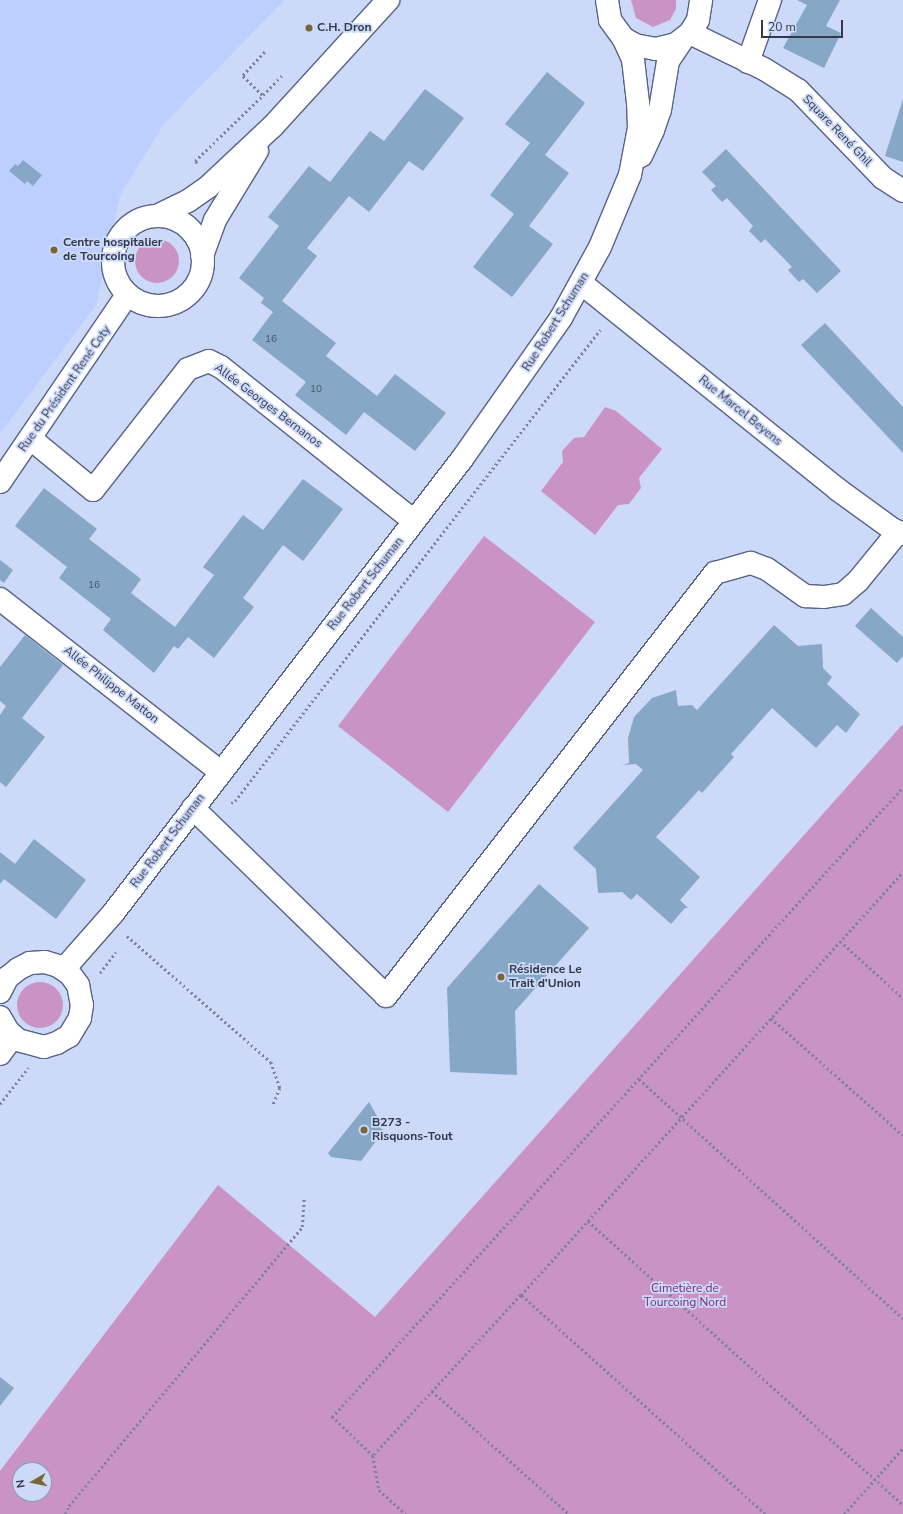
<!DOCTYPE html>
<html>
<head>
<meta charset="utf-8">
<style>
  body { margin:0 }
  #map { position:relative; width:903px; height:1514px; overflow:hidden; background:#ccd9f9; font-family:"Nunito Sans",sans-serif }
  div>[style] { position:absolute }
  .built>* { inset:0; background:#bdcffe }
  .green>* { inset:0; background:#c993c6 }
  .round { border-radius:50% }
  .building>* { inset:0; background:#87a7c7 }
  .path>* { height:2.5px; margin-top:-1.25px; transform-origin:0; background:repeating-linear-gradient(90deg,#798299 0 2px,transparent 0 5px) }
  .roads { filter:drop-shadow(1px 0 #566387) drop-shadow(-1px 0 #566387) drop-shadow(0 1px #566387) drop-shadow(0 -1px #566387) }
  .minor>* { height:22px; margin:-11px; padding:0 11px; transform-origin:11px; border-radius:11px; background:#fff }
  .minor>.ring { margin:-11px; padding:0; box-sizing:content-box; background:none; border:22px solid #fff; border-radius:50% }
  .dots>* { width:11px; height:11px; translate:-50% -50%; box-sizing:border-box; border:2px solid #ccd9f9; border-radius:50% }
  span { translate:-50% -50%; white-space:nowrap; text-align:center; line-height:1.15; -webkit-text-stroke:3.5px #ccd9f9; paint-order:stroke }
  .number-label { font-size:10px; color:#485468 }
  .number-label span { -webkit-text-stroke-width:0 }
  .poi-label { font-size:12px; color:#333949; font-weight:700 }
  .left { translate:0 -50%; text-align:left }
  .street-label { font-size:12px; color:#333949 }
  .park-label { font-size:12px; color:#792a77 }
  .north { position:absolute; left:12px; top:1462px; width:40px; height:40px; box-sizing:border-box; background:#ccd9f9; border:1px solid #8f99b3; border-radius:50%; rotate:261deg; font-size:11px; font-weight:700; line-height:16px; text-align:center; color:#333949 }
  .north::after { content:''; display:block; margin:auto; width:14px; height:18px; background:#7a6635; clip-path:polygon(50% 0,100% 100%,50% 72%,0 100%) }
  .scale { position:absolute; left:761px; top:20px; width:82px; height:18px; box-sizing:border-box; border:2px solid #333949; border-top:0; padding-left:5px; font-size:12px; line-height:14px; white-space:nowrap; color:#333949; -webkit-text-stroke:3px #ccd9f9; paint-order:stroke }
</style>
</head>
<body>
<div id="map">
  <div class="built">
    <i style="clip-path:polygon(0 0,284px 0,164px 124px,120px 195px,96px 305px,0 434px)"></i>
  </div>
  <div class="green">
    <i style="clip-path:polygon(631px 0,676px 0,676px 9px,670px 20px,653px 27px,636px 18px)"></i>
    <i class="round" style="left:135px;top:239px;width:44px;height:44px"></i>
    <i style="clip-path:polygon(605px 407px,616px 411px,662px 449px,639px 478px,641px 488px,629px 504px,618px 505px,595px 535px,541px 491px,563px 462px,562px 451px,574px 438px,584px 437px)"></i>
    <i style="clip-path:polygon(484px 536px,595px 622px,448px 812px,338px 726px)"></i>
    <i style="clip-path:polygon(evenodd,903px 724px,903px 1514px,0 1514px,0 1471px,218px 1185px,375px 1317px,903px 724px,20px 1470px,44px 1470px,44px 1494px,20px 1494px,20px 1470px)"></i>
    <i class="round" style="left:17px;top:982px;width:46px;height:46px"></i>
  </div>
  <div class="building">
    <i style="clip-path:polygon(797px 0,840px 0,826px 26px,841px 33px,824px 68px,783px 48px,807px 5px)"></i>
    <i style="clip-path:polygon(547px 72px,585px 103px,545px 155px,569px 173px,529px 226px,553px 244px,512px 297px,473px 267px,514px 214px,490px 195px,530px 143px,505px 124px)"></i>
    <i style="clip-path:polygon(425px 89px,464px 118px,423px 171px,409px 161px,369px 212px,349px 196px,307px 248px,317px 256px,282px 301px,336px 343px,326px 356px,377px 396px,395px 374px,446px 413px,415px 451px,364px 412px,346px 435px,295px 395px,306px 382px,252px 340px,273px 312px,261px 303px,264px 298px,239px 278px,279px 226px,268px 217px,309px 166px,330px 182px,370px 131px,384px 141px)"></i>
    <i style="clip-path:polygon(903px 99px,903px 162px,885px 156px)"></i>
    <i style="clip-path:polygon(726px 149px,841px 271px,817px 293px,803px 279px,799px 282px,788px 270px,792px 267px,765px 239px,761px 243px,749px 231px,753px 226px,727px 198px,722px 202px,711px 190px,716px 186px,702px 172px)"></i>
    <i style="clip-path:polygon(23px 160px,42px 175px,33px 186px,27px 181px,25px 184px,9px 171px,15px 164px,18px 166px)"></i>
    <i style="clip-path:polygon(825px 323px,903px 407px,903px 453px,801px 345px)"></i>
    <i style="clip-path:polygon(303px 479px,343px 509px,303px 561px,283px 545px,243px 598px,254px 607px,214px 658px,188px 637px,178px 649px,174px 646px,154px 673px,103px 630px,111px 619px,59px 578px,67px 567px,15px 526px,44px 488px,97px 529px,89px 539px,141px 579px,131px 593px,175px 627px,214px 575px,203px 567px,243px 515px,263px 530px)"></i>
    <i style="clip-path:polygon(0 560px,13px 570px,4px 583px,0 580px)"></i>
    <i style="clip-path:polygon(871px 608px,903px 637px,903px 656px,897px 663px,855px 626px)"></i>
    <i style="clip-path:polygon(774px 625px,798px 646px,822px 644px,823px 668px,832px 677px,827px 684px,860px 714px,846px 733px,837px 725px,816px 748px,772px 708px,731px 754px,734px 757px,702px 793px,699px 790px,656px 837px,700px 877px,680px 900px,688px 908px,685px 908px,671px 924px,637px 894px,631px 900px,622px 892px,598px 893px,596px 869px,573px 848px,643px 770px,636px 764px,622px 765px,629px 763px,628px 738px,634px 717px,652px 698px,676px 690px,678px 706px,692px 705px,697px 710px)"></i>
    <i style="clip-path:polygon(25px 635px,63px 665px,22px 718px,45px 737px,6px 787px,0 782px,0 715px,6px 706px,0 701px,0 667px)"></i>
    <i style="clip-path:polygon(34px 839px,86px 880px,56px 919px,4px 879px,0 884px,0 852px,15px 864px)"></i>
    <i style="clip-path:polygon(539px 884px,589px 928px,515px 1011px,517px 1075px,450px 1072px,447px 988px)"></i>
    <i style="clip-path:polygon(369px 1102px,381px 1123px,383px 1132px,361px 1161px,331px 1157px,328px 1153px)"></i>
    <i style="clip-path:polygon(0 1377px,14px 1388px,0 1406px)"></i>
  </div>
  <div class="path">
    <i style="left:265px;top:52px;width:33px;rotate:133deg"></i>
    <i style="left:243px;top:76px;width:28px;rotate:44deg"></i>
    <i style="left:263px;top:95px;width:28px;rotate:-46deg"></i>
    <i style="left:197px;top:163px;width:3px;rotate:-135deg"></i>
    <i style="left:195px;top:161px;width:95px;rotate:-44.1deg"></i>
    <i style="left:231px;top:803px;width:4px;rotate:-27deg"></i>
    <i style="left:235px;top:801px;width:596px;rotate:-52.23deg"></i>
    <i style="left:127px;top:936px;width:191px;rotate:41.2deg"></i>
    <i style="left:271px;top:1062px;width:28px;rotate:71deg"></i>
    <i style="left:280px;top:1088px;width:18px;rotate:112deg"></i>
    <i style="left:840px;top:941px;width:85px;rotate:42.1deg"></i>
    <i style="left:100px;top:973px;width:26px;rotate:-53deg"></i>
    <i style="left:771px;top:1018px;width:176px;rotate:41.6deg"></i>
    <i style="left:639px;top:1079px;width:356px;rotate:42.2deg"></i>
    <i style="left:0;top:1104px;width:46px;rotate:-52.1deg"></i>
    <i style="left:588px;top:1221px;width:424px;rotate:42deg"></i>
    <i style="left:521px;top:1295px;width:570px;rotate:-47.92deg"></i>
    <i style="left:432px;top:1391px;width:184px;rotate:41.9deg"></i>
    <i style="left:373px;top:1456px;width:35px;rotate:80deg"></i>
    <i style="left:379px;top:1490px;width:36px;rotate:42deg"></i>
    <i style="left:65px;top:1514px;width:9px;rotate:-63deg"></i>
    <i style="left:69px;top:1506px;width:363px;rotate:-50.1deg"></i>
    <i style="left:302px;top:1227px;width:30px;rotate:-86deg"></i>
    <i style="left:765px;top:1514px;width:328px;rotate:-138.1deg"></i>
    <i style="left:521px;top:1295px;width:219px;rotate:132.6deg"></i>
    <i style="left:373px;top:1456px;width:57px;rotate:-136.4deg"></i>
    <i style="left:332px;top:1417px;width:850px;rotate:-47.81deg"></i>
    <i style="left:844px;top:1514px;width:89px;rotate:-48.2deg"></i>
  </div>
  <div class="roads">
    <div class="minor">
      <i style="left:607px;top:0;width:20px;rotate:81deg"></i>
      <i style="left:610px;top:20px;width:22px;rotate:54deg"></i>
      <i style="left:623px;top:38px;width:14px;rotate:30deg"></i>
      <i style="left:635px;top:45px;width:21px;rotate:11deg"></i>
      <i style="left:656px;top:49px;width:21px;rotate:-14deg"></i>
      <i style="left:676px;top:44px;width:18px;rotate:-38deg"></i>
      <i style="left:690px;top:33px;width:15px;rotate:-58deg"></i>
      <i style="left:698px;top:20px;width:20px;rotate:-81deg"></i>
      <i style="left:690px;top:33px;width:82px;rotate:25.9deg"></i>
      <i style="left:764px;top:69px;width:40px;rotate:32deg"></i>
      <i style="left:798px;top:90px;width:122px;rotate:46deg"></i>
      <i style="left:883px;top:178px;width:24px;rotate:33deg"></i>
      <i style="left:748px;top:62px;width:66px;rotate:-70.5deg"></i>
      <i style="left:641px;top:156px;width:29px;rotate:-65deg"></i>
      <i style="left:653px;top:130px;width:21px;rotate:-71deg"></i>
      <i style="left:660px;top:110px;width:50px;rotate:-80.7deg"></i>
      <i style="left:668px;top:61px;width:25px;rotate:-56deg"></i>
      <i style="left:157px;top:216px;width:34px;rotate:-26deg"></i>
      <i style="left:188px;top:201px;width:24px;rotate:-35deg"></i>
      <i style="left:208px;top:187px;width:89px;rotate:-43.2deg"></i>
      <i style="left:273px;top:126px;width:171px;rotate:-47.6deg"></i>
      <i class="ring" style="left:113px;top:216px;width:68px;height:68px"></i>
      <i style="left:202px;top:256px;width:38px;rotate:-70deg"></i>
      <i style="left:215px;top:220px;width:81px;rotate:-58.7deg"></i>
      <i style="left:581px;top:283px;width:329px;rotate:38.8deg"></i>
      <i style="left:837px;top:489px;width:68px;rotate:36deg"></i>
      <i style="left:892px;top:529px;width:12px;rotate:24deg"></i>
      <i style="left:31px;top:439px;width:80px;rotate:39.4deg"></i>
      <i style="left:93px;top:490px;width:154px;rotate:-51.9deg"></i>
      <i style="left:188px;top:369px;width:22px;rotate:-21deg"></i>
      <i style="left:209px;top:361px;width:13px;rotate:27deg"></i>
      <i style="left:221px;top:367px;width:247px;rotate:38.6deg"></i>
      <i style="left:0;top:482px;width:227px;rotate:-55.8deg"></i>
      <i style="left:0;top:599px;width:281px;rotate:38.1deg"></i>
      <i style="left:193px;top:808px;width:269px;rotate:44.2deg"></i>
      <i style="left:386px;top:996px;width:536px;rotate:-52.13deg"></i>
      <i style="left:715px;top:573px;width:37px;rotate:-16deg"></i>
      <i style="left:751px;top:563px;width:17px;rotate:21deg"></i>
      <i style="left:767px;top:569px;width:47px;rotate:35.4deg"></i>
      <i style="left:805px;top:596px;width:19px;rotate:3deg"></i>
      <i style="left:824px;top:597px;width:19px;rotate:-9deg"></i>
      <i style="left:843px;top:594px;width:20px;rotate:-41deg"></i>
      <i style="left:858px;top:581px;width:63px;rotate:-50.8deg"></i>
      <i style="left:64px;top:969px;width:76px;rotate:-48.7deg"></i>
      <i style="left:114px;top:912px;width:571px;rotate:-52.47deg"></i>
      <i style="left:462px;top:459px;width:172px;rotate:-54.9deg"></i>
      <i style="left:561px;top:318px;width:81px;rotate:-61.2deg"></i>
      <i style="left:600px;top:247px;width:78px;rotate:-67.4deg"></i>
      <i style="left:630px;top:175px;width:48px;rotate:-79.2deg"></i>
      <i style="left:639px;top:128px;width:25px;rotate:-92deg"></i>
      <i style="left:638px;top:103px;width:44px;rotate:-96.5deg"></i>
      <i style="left:633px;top:59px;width:23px;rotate:-115deg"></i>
      <i style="left:0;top:992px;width:16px;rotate:-63deg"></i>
      <i style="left:7px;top:978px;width:14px;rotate:-39deg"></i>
      <i style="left:18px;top:969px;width:13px;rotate:-27deg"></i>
      <i style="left:30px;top:963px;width:15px;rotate:-4deg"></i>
      <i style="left:45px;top:962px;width:14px;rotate:17deg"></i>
      <i style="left:58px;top:966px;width:14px;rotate:34deg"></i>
      <i style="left:70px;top:974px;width:14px;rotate:54deg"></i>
      <i style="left:78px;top:985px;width:20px;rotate:79deg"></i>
      <i style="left:82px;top:1005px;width:13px;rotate:99deg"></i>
      <i style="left:80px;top:1018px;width:21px;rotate:121deg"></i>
      <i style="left:69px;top:1036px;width:14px;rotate:150deg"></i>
      <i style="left:57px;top:1043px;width:14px;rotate:163deg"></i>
      <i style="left:44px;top:1047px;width:27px;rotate:-165deg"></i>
      <i style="left:18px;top:1040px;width:13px;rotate:-138deg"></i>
      <i style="left:8px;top:1031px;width:16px;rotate:-120deg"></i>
      <i style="left:0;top:1054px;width:22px;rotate:-54deg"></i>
    </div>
  </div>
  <div class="dots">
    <i style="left:309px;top:28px;background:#7a6635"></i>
    <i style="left:54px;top:250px;background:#7a6635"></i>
    <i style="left:501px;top:977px;background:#7a6635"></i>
    <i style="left:364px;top:1130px;background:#7a6635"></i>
  </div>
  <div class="number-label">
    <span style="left:271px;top:340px">16</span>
    <span style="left:316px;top:390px">10</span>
    <span style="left:94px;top:586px">16</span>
  </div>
  <div class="poi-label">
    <span class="left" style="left:317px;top:28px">C.H. Dron</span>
    <span class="left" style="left:63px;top:250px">Centre hospitalier<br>de Tourcoing</span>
    <span class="left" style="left:509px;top:977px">Résidence Le<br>Trait d’Union</span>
    <span class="left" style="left:372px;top:1130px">B273 -<br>Risquons-Tout</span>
  </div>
  <div class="street-label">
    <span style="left:837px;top:131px;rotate:46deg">Square René Ghil</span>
    <span style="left:556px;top:322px;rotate:-58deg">Rue Robert Schuman</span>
    <span style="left:65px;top:389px;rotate:-55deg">Rue du Président René Coty</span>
    <span style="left:268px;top:406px;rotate:37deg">Allée Georges Bernanos</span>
    <span style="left:740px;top:411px;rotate:39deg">Rue Marcel Beyens</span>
    <span style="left:366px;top:584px;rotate:-52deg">Rue Robert Schuman</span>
    <span style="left:111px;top:685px;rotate:38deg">Allée Philippe Matton</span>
    <span style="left:168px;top:841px;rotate:-53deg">Rue Robert Schuman</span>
  </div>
  <div class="park-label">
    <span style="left:685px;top:1296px">Cimetière de<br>Tourcoing Nord</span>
  </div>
  <div class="north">N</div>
  <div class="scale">20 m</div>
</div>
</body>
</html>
